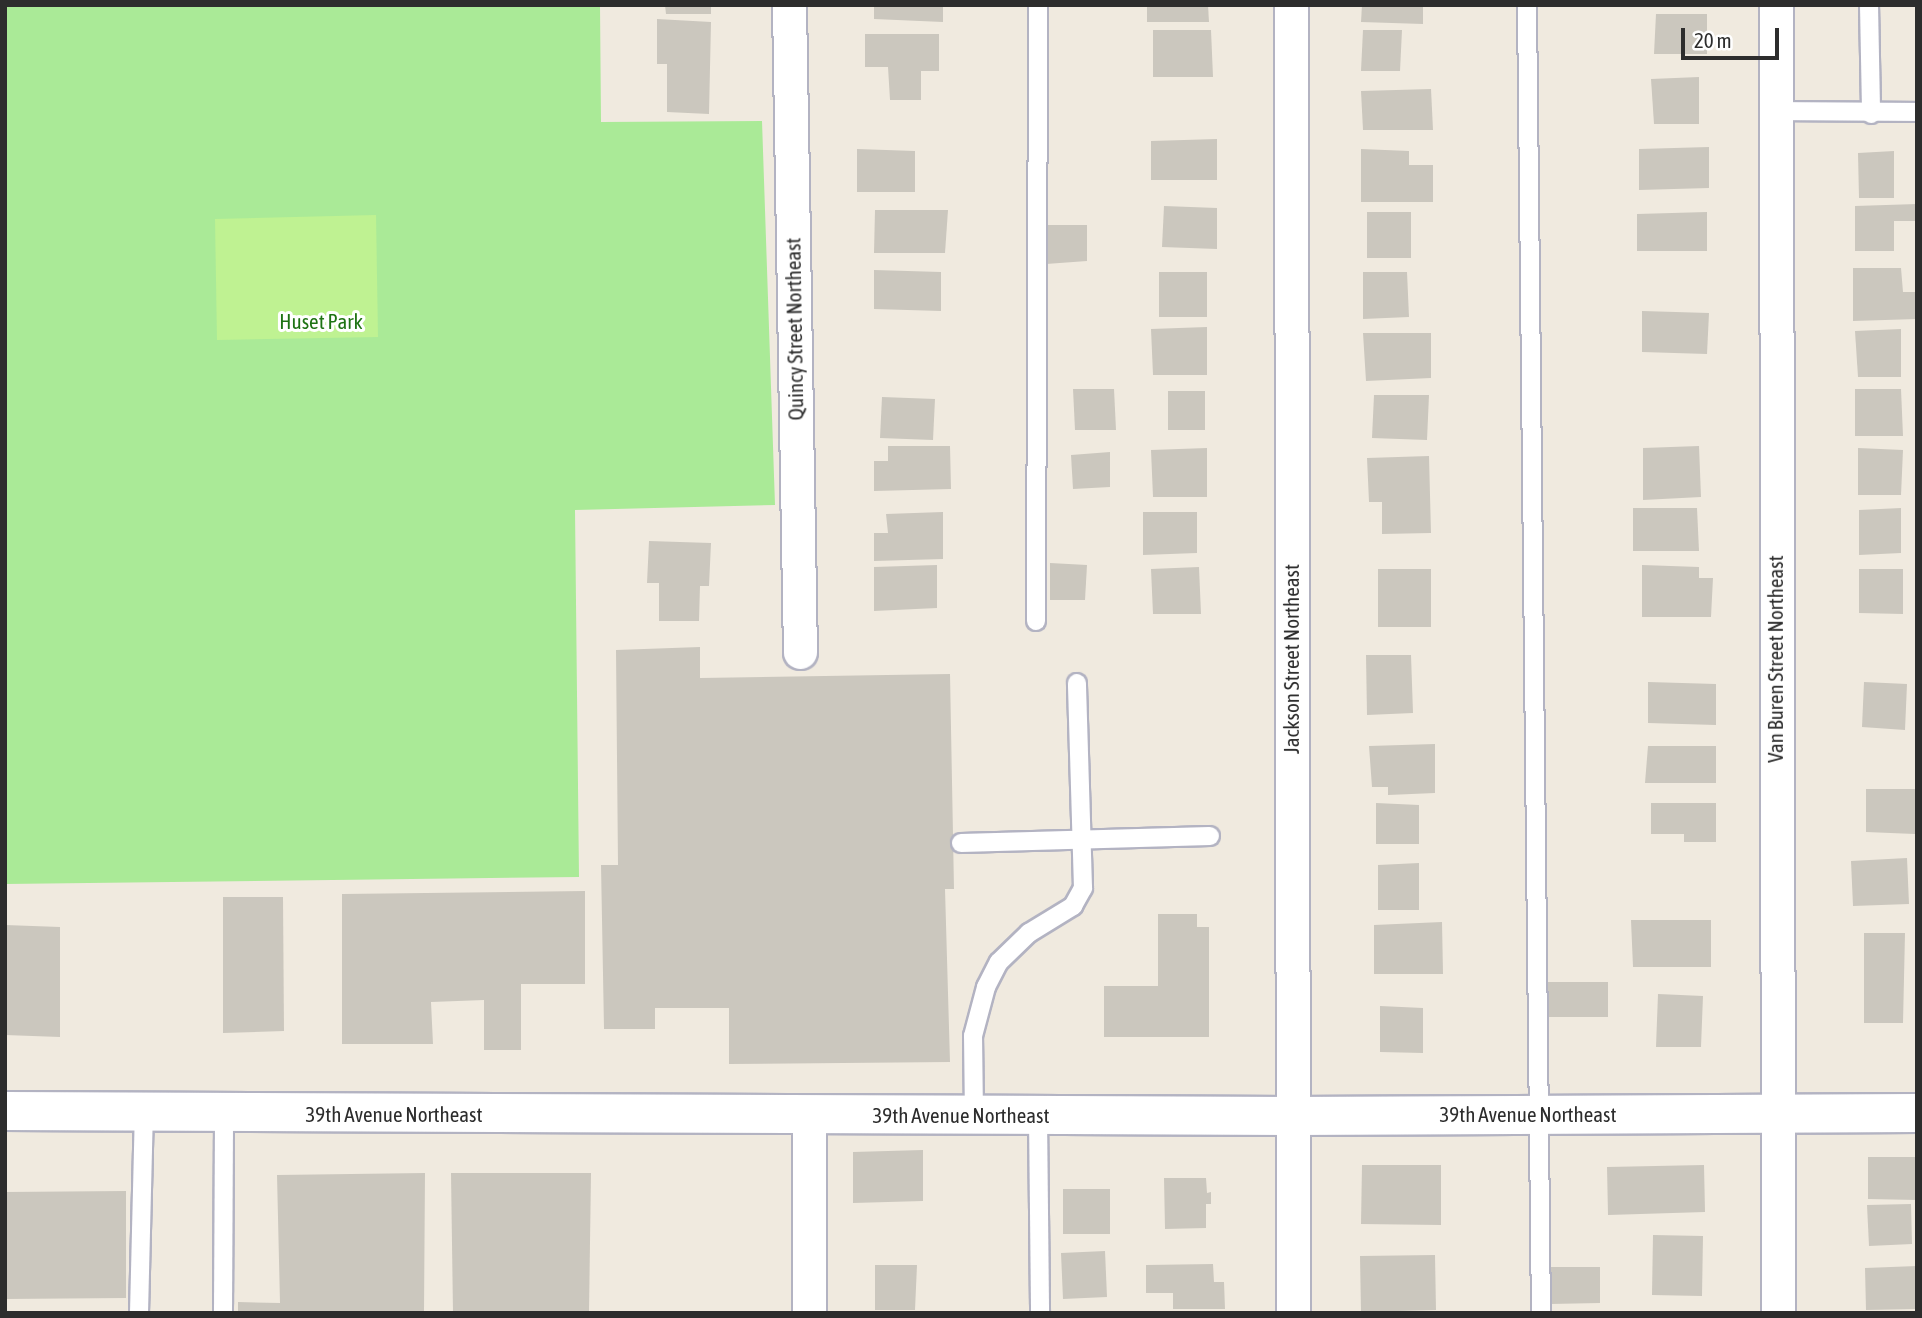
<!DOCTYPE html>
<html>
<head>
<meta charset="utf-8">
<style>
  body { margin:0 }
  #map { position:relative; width:1922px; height:1318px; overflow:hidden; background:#f0eadf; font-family:"Asap Condensed",sans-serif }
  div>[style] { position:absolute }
  .green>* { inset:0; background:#aaea97 }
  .pitch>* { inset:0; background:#bff292 }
  .building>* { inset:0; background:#cbc7be }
  .roads { filter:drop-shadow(2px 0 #b3b3c2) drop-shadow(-2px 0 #b3b3c2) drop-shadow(0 2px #b3b3c2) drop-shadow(0 -2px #b3b3c2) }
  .service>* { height:18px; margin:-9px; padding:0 9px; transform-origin:9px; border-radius:9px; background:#fff }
  .minor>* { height:33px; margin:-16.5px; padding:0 16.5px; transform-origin:16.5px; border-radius:16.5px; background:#fff }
  .tertiary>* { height:38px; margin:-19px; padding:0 19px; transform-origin:19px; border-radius:19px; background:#fff }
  span { translate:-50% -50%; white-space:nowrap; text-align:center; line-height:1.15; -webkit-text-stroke:6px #fff; paint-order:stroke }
  .park-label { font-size:21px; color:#1e7314 }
  .street-label { font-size:21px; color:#2d2d2d }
  .frame { position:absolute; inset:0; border:7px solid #2d2d2d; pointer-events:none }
  .scale { position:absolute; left:1681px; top:28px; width:98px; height:32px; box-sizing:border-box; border:4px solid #2d2d2d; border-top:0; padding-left:9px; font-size:21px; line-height:24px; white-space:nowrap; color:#2d2d2d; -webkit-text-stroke:5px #fff; paint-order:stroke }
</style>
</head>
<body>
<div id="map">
  <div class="green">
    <i style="clip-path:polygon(5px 5px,600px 5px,601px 122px,762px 121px,775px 505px,575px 510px,579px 877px,5px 884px)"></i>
  </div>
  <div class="pitch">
    <i style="clip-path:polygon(376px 215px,378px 337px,217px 340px,215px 219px)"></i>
  </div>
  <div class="building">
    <i style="clip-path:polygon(665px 5px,711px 5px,711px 14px,666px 14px)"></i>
    <i style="clip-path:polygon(874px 5px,943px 5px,943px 22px,874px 19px)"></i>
    <i style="clip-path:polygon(1147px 5px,1208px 5px,1209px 22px,1147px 22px)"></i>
    <i style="clip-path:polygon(1362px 5px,1423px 5px,1423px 24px,1361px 22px)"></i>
    <i style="clip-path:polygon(1656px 14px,1707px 14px,1707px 54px,1654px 54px)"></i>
    <i style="clip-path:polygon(657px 19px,711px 22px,709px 114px,667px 112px,667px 64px,657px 64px)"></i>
    <i style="clip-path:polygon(1153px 30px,1211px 30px,1213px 77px,1153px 77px)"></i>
    <i style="clip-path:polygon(1363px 30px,1402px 30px,1400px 71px,1361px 71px)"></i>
    <i style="clip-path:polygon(865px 34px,939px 34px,939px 71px,921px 71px,921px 100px,890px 100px,888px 67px,865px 67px)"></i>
    <i style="clip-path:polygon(1699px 77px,1699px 124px,1654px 124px,1651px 79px)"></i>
    <i style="clip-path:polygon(1431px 89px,1433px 130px,1363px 130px,1361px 91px)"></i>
    <i style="clip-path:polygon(1217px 139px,1217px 180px,1151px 180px,1151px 141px)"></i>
    <i style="clip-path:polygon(1709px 147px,1709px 188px,1639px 190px,1639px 149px)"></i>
    <i style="clip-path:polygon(857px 149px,915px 151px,915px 192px,857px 192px)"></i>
    <i style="clip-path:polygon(1361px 149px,1409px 151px,1409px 165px,1433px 165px,1433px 202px,1361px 202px)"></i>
    <i style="clip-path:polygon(1894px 151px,1894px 198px,1859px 198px,1858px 153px)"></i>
    <i style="clip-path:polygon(1917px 204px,1917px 221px,1894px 221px,1894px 251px,1855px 251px,1855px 206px)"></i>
    <i style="clip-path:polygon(1164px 206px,1217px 208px,1217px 249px,1162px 247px)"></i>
    <i style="clip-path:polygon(875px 210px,948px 210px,945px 253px,874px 253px)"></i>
    <i style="clip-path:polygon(1367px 212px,1411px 212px,1411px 258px,1367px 258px)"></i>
    <i style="clip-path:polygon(1707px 212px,1707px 251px,1637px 251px,1637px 214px)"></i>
    <i style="clip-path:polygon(1044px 225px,1087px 225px,1087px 261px,1046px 264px)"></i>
    <i style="clip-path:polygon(1853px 268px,1901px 268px,1903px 292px,1917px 292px,1917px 319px,1853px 321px)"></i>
    <i style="clip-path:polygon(874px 270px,941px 272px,941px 311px,874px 309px)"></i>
    <i style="clip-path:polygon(1159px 272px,1207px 272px,1207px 317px,1159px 317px)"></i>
    <i style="clip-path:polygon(1363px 272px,1407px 272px,1409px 317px,1363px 319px)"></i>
    <i style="clip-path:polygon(1642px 311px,1709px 313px,1707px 354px,1642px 352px)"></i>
    <i style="clip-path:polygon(1207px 327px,1207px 375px,1153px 375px,1151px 329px)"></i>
    <i style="clip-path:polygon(1901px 329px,1901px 377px,1858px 377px,1855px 331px)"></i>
    <i style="clip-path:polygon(1363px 333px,1431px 333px,1431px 378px,1366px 381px)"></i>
    <i style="clip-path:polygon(1073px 389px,1114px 389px,1116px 430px,1075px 430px)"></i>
    <i style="clip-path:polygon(1855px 389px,1901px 389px,1903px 436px,1855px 436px)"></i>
    <i style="clip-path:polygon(1168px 391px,1205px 391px,1205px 430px,1168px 430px)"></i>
    <i style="clip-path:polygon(1374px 395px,1429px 395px,1427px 440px,1372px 438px)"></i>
    <i style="clip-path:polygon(882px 397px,935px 399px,933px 440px,880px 438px)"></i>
    <i style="clip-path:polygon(888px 446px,950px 446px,951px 489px,874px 491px,874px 461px,888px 461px)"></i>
    <i style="clip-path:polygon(1699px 446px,1701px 497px,1643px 500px,1643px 448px)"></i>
    <i style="clip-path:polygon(1207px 448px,1207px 497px,1153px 497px,1151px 450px)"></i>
    <i style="clip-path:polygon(1858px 448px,1903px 450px,1901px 495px,1858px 495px)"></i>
    <i style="clip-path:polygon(1110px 452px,1110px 487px,1073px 489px,1071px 455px)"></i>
    <i style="clip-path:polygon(1429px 456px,1431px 533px,1382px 534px,1382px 502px,1369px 502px,1367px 458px)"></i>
    <i style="clip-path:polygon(1633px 508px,1697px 508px,1699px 551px,1633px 551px)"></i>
    <i style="clip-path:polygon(1901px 508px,1901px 553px,1859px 555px,1859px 510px)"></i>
    <i style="clip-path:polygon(943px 512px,943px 559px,874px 561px,874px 533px,888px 533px,886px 514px)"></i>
    <i style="clip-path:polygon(1143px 512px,1197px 512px,1197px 553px,1143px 555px)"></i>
    <i style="clip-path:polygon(649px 541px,711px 543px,709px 586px,700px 586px,699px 621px,659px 621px,659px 583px,647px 583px)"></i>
    <i style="clip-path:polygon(1050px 563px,1087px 565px,1085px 600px,1050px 600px)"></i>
    <i style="clip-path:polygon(937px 565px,937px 608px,874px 611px,874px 567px)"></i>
    <i style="clip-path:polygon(1642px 565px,1699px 567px,1699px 578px,1713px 578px,1711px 617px,1642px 617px)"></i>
    <i style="clip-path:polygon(1199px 567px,1201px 614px,1153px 614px,1151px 569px)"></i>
    <i style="clip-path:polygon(1378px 569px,1431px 569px,1431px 627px,1378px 627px)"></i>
    <i style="clip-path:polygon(1859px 569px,1903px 569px,1903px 614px,1859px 613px)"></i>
    <i style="clip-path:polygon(700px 647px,700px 678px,950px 674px,954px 889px,945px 889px,950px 1062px,729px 1064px,729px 1008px,655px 1008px,655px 1029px,604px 1029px,601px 865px,618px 865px,616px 650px)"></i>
    <i style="clip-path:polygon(1366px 655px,1411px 655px,1413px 713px,1367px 715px)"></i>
    <i style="clip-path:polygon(1648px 682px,1716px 684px,1716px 725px,1648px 723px)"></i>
    <i style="clip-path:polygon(1864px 682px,1907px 684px,1905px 730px,1862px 727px)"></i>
    <i style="clip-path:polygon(1435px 744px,1435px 793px,1388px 795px,1388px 787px,1372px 787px,1369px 746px)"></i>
    <i style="clip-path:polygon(1648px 746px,1716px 746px,1716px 783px,1645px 783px)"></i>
    <i style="clip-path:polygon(1866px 789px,1915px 789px,1915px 834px,1866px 832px)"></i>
    <i style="clip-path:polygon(1376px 803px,1419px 805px,1419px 844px,1376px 844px)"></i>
    <i style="clip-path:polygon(1651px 803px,1716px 803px,1716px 842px,1684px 842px,1684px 834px,1651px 834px)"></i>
    <i style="clip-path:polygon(1907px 858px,1909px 904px,1853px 906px,1851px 861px)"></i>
    <i style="clip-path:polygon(1419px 863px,1419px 910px,1378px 910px,1378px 865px)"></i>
    <i style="clip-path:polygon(585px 891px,585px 984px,521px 984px,521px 1050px,484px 1050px,484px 1000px,431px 1002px,433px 1044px,342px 1044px,342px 894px)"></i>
    <i style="clip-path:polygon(223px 897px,283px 897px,284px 1031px,223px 1033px)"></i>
    <i style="clip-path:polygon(1158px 914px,1197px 914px,1197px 927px,1209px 927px,1209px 1037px,1104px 1037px,1104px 986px,1158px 986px)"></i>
    <i style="clip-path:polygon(1631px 920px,1711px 920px,1711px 967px,1633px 967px)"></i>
    <i style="clip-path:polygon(1442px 922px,1443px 974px,1374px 974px,1374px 925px)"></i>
    <i style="clip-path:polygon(5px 925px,60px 927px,60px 1037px,5px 1035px)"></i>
    <i style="clip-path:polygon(1864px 933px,1905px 933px,1903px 1023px,1864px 1023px)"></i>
    <i style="clip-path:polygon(1547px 982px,1608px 982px,1608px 1017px,1547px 1017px)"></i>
    <i style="clip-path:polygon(1658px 994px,1703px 996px,1701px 1047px,1656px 1047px)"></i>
    <i style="clip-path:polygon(1380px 1006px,1423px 1008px,1423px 1053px,1380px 1052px)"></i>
    <i style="clip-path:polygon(923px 1150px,923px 1201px,853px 1203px,853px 1152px)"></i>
    <i style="clip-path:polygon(1868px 1157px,1917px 1157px,1917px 1200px,1868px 1199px)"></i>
    <i style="clip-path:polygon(1362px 1165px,1441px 1165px,1441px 1225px,1361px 1224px)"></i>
    <i style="clip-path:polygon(1704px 1165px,1705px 1212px,1608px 1215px,1607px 1167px)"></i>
    <i style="clip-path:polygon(425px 1173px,424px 1313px,238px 1313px,238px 1302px,280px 1303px,277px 1175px)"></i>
    <i style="clip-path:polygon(451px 1173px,591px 1173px,589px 1313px,453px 1313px)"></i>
    <i style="clip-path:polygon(1164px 1178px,1206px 1178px,1207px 1193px,1211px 1192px,1211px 1204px,1206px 1204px,1206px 1228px,1165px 1229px)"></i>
    <i style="clip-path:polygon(1063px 1189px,1110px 1189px,1110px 1234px,1063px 1234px)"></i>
    <i style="clip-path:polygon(126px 1191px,126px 1298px,5px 1299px,5px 1192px)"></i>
    <i style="clip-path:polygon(1911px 1204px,1912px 1244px,1869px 1246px,1867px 1205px)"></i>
    <i style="clip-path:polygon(1653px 1235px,1703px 1236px,1702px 1296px,1652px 1295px)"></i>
    <i style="clip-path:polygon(1105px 1251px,1107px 1297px,1063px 1299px,1061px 1253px)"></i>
    <i style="clip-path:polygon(1435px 1255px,1436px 1310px,1361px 1312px,1360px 1256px)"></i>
    <i style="clip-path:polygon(1213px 1264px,1214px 1282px,1224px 1282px,1225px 1309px,1173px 1309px,1173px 1293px,1146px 1293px,1146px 1265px)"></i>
    <i style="clip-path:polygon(875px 1265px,917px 1265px,915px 1310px,875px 1310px)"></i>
    <i style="clip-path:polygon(1917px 1266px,1917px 1309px,1866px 1310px,1865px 1268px)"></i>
    <i style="clip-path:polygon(1551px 1267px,1600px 1267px,1600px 1303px,1550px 1304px)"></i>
  </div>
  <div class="roads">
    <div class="service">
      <i style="left:1527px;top:5px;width:1308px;rotate:89.39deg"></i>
      <i style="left:1869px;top:5px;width:109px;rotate:88.9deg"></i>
      <i style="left:1775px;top:111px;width:142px;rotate:0.4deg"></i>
      <i style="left:1036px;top:621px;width:616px;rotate:-89.81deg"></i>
      <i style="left:961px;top:843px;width:249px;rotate:-1.6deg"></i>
      <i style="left:974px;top:1116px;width:80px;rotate:-90.7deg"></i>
      <i style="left:973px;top:1036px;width:51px;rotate:-75.1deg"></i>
      <i style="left:986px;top:987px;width:28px;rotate:-63deg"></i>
      <i style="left:999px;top:962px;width:42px;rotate:-44deg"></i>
      <i style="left:1029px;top:933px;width:52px;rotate:-31.5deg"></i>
      <i style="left:1073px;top:906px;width:21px;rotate:-61deg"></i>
      <i style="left:1083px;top:888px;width:205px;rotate:-91.7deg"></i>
      <i style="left:1038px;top:1116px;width:197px;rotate:89.4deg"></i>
      <i style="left:139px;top:1313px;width:201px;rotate:-88.6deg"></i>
      <i style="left:223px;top:1313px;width:200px;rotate:-89.7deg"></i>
    </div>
    <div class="minor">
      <i style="left:789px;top:5px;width:647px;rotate:89.03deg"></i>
      <i style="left:1291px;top:5px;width:1308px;rotate:89.91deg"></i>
      <i style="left:1776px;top:5px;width:1308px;rotate:89.91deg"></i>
      <i style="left:809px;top:1313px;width:198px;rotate:-90deg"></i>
    </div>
    <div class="tertiary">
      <i style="left:5px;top:1111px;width:1286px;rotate:0.22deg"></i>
      <i style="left:1291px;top:1116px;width:626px;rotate:-0.27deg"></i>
    </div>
  </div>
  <div class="park-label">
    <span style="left:321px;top:321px">Huset Park</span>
  </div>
  <div class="street-label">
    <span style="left:794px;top:329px;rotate:-91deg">Quincy Street Northeast</span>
    <span style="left:1291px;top:659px;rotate:-90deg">Jackson Street Northeast</span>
    <span style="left:1775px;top:659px;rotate:-90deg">Van Buren Street Northeast</span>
    <span style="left:394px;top:1114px">39th Avenue Northeast</span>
    <span style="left:1528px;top:1114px">39th Avenue Northeast</span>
    <span style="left:961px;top:1115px">39th Avenue Northeast</span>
  </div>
  <div class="frame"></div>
  <div class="scale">20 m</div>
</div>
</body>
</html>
